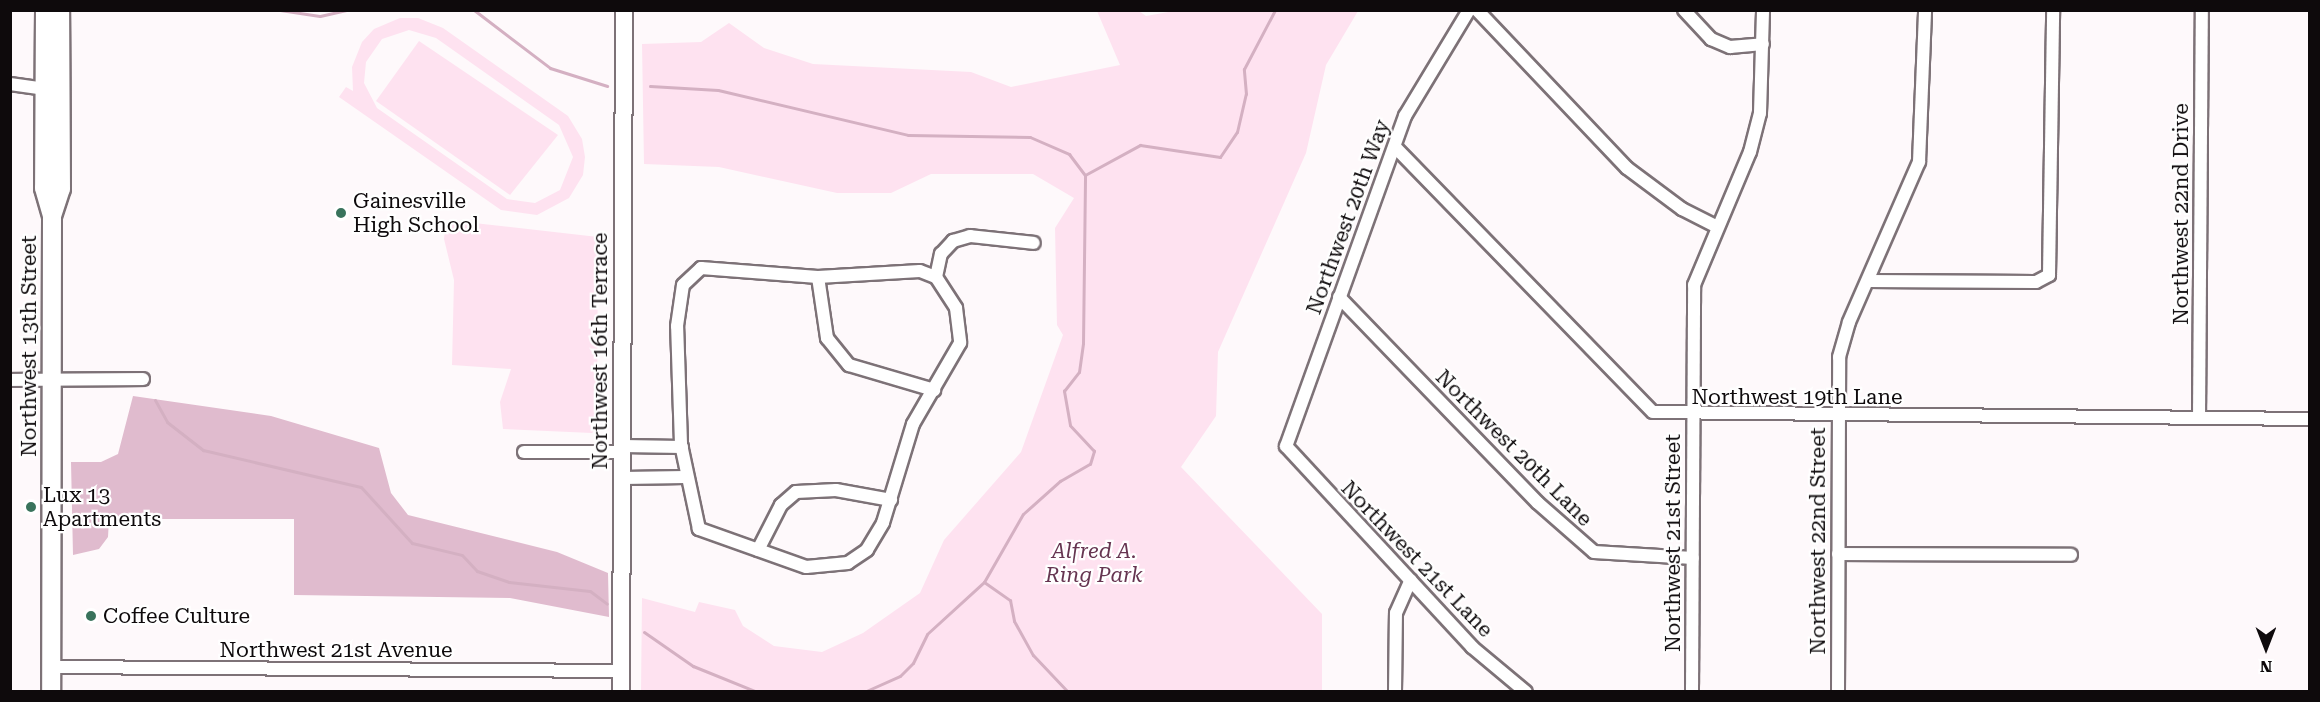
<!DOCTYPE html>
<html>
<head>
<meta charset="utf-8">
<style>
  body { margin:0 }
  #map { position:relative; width:2320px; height:702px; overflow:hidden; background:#fef9fb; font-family:"Roboto Serif",serif }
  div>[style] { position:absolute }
  .green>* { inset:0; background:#fee2f0 }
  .forest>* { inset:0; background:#e0bbce }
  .stream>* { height:3px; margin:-1.5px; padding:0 1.5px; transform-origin:1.5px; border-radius:1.5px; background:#d4b0c2 }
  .roads { filter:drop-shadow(2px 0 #7d7277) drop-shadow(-2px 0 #7d7277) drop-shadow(0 2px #7d7277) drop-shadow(0 -2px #7d7277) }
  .street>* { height:12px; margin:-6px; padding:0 6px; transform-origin:6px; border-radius:6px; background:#fff }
  .secondary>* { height:16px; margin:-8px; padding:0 8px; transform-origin:8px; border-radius:8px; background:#fff }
  .primary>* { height:18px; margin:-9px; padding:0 9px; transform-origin:9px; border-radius:9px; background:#fff }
  .dots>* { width:16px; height:16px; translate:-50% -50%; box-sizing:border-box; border:3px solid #fff; border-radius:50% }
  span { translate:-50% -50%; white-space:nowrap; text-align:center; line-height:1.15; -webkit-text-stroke:4.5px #fff; paint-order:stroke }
  .poi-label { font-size:21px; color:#0e0a0c }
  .left { translate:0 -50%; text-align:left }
  .street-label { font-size:21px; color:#0e0a0c }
  .park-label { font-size:21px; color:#663551; font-style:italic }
  .frame { position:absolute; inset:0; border:12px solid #0e0a0c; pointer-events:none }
  .north { position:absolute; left:2236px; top:618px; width:60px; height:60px; -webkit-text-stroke:4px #fff; paint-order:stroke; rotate:180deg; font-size:16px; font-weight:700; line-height:24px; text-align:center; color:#0e0a0c }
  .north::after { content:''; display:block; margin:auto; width:21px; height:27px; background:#0e0a0c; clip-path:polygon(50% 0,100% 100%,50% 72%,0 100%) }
</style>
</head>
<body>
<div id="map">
  <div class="green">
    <i style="clip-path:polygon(1174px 11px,1358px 11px,1326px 65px,1306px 153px,1218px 352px,1216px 416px,1181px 467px,1322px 614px,1322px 691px,641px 691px,642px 598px,695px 612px,699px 602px,735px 610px,743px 626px,774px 646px,822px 652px,863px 633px,920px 593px,944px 540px,1021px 452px,1063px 335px,1057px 325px,1055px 228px,1074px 198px,1033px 174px,931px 174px,891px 193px,837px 193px,719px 167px,644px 164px,642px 44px,701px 42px,729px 23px,764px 48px,813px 64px,971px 72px,1011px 87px,1120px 65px,1097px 11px,1139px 11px,1146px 16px)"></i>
    <i style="clip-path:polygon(evenodd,400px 18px,418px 18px,443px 28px,568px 116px,582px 139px,585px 157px,583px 175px,569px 198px,537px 215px,501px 210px,339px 97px,346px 87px,353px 91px,352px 67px,362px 42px,374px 29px,400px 18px,409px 30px,436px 38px,559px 125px,573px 157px,560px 190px,535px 203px,507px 199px,377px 108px,364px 83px,366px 62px,382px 39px,409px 30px)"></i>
    <i style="clip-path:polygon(419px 41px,558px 135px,510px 195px,376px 101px)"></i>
    <i style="clip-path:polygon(456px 221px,598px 237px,597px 428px,592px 433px,503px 429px,500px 402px,511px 369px,452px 365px,454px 280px,444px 239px,445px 230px)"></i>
  </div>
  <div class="forest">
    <i style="clip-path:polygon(133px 396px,271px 416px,379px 448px,391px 493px,408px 515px,557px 552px,608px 573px,609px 617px,510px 598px,294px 595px,294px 519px,109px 519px,108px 537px,99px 549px,73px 555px,71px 462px,101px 462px,118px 454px)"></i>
  </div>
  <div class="stream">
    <i style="left:280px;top:10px;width:40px;rotate:8.5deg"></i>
    <i style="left:320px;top:16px;width:27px;rotate:-13deg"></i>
    <i style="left:474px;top:10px;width:96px;rotate:37.3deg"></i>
    <i style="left:550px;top:68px;width:60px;rotate:17.5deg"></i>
    <i style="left:650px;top:86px;width:68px;rotate:3.4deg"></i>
    <i style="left:718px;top:90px;width:195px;rotate:13.3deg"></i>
    <i style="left:908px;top:135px;width:122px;rotate:0.9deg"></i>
    <i style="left:1030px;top:137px;width:43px;rotate:23.6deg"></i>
    <i style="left:1069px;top:154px;width:26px;rotate:53deg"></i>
    <i style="left:155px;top:400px;width:25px;rotate:61deg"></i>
    <i style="left:167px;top:422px;width:46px;rotate:37.9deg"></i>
    <i style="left:203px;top:450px;width:162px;rotate:13.2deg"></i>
    <i style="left:361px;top:487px;width:76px;rotate:47.7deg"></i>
    <i style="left:412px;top:543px;width:51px;rotate:13.5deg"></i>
    <i style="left:462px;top:555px;width:22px;rotate:47deg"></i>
    <i style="left:477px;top:571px;width:34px;rotate:19deg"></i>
    <i style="left:509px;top:582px;width:81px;rotate:6.3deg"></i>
    <i style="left:590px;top:591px;width:21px;rotate:37deg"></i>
    <i style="left:984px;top:582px;width:32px;rotate:35deg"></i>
    <i style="left:1010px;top:600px;width:21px;rotate:79deg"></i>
    <i style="left:1014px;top:621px;width:39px;rotate:61deg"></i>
    <i style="left:1033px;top:655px;width:51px;rotate:46.6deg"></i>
    <i style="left:644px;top:632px;width:60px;rotate:34.8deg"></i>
    <i style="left:693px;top:666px;width:69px;rotate:22.1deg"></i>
    <i style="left:864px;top:692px;width:39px;rotate:-24deg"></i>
    <i style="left:900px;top:676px;width:18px;rotate:-45deg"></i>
    <i style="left:913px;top:663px;width:32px;rotate:-64deg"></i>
    <i style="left:927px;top:634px;width:77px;rotate:-42.4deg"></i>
    <i style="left:984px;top:582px;width:78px;rotate:-60.2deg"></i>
    <i style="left:1023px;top:514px;width:50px;rotate:-41.7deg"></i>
    <i style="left:1060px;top:481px;width:34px;rotate:-30deg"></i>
    <i style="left:1090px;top:464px;width:14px;rotate:-73deg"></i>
    <i style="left:1094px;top:451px;width:35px;rotate:-133deg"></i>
    <i style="left:1070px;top:425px;width:35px;rotate:-100deg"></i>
    <i style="left:1064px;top:391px;width:24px;rotate:-52deg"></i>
    <i style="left:1079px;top:372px;width:29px;rotate:-82deg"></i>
    <i style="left:1083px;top:343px;width:168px;rotate:-89.3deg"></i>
    <i style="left:1085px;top:175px;width:63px;rotate:-28.6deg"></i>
    <i style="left:1140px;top:145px;width:81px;rotate:8.5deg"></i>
    <i style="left:1220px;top:157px;width:30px;rotate:-56deg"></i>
    <i style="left:1237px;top:132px;width:39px;rotate:-77deg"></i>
    <i style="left:1246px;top:94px;width:25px;rotate:-95deg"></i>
    <i style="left:1244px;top:69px;width:67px;rotate:-62.3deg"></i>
  </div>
  <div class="roads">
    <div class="street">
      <i style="left:1469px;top:10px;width:124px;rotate:121.1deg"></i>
      <i style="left:1405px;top:116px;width:351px;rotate:109.8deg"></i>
      <i style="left:1286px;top:446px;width:274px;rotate:47.2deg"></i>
      <i style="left:1472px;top:647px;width:70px;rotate:39.8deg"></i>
      <i style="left:1477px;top:10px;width:218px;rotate:46.5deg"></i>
      <i style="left:1627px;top:168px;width:69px;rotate:36.7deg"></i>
      <i style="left:1682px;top:209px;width:39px;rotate:27deg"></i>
      <i style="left:1684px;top:10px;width:40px;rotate:47deg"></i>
      <i style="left:1711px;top:39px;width:21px;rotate:23deg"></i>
      <i style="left:1730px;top:47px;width:33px;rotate:-5deg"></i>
      <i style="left:10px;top:84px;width:34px;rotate:8deg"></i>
      <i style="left:1396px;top:148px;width:368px;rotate:45.8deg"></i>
      <i style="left:1653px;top:412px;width:657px;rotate:0.61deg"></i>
      <i style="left:701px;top:268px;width:117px;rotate:4.4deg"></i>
      <i style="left:818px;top:277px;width:102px;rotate:-3.4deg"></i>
      <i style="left:920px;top:271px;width:17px;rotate:21deg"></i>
      <i style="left:936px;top:277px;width:37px;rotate:57deg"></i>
      <i style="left:956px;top:308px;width:35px;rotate:83deg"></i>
      <i style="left:960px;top:343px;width:94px;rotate:120.1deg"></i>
      <i style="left:913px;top:424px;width:103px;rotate:106.9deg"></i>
      <i style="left:883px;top:523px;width:31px;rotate:121deg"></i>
      <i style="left:867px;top:550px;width:23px;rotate:146deg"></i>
      <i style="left:848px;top:563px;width:42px;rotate:174.6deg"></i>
      <i style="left:806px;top:567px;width:114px;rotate:-160.4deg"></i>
      <i style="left:699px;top:529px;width:87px;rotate:-102deg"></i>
      <i style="left:681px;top:444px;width:118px;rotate:-91.9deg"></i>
      <i style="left:677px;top:326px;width:41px;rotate:-81.7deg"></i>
      <i style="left:683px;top:285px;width:25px;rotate:-43deg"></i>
      <i style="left:818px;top:277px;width:62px;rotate:81.6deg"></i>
      <i style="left:827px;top:338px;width:35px;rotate:51deg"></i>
      <i style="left:849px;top:365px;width:89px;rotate:16.4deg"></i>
      <i style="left:936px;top:277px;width:24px;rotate:-78deg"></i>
      <i style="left:941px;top:254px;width:18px;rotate:-47deg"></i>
      <i style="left:953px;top:241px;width:18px;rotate:-16deg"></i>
      <i style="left:970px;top:236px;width:64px;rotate:6.2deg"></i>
      <i style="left:1868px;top:281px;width:168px;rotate:0.3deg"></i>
      <i style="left:2036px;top:282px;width:15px;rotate:-28deg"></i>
      <i style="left:2049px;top:275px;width:265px;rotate:-89.1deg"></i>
      <i style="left:1339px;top:297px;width:286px;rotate:46deg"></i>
      <i style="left:1538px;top:503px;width:74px;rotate:41.2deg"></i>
      <i style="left:1594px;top:552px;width:99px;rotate:3.5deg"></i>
      <i style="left:10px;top:380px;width:133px;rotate:-0.4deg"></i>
      <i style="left:2199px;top:418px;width:408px;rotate:-89.6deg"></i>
      <i style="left:623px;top:446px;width:59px;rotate:1deg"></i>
      <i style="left:524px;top:452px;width:99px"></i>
      <i style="left:623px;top:478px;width:62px;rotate:-0.9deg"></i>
      <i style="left:758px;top:550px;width:51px;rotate:-62.9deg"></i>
      <i style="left:781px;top:505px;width:20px;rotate:-41deg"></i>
      <i style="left:796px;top:492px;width:40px;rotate:-2.9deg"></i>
      <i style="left:836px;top:490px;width:56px;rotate:10.3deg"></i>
      <i style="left:1838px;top:554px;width:233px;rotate:0.2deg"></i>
      <i style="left:51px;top:667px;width:570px;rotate:0.4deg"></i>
      <i style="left:1395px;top:692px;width:79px;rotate:-89.3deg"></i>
      <i style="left:1396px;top:613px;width:36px;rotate:-66deg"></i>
      <i style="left:1692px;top:692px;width:407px;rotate:-89.7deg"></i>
      <i style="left:1694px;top:285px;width:144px;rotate:-67.2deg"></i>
      <i style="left:1750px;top:152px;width:40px;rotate:-75.6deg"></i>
      <i style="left:1760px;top:113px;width:103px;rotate:-88.3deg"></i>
      <i style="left:1838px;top:692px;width:335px;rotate:-89.8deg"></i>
      <i style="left:1839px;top:357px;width:36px;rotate:-74deg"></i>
      <i style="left:1849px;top:322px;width:175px;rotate:-66.4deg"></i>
      <i style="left:1919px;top:162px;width:152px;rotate:-87.7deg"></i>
    </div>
    <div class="secondary">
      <i style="left:621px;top:692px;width:682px;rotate:-89.75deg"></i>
    </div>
    <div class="primary">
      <i style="left:45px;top:10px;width:178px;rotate:90.3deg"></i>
      <i style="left:44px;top:188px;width:29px;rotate:74deg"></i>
      <i style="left:52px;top:216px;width:476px;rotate:90.1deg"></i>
      <i style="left:52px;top:216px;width:28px;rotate:-72deg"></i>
      <i style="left:61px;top:189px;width:179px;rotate:-90.3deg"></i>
    </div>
  </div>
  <div class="dots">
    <i style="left:341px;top:213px;background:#39735c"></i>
    <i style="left:31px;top:507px;background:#39735c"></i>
    <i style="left:91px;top:616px;background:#39735c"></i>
  </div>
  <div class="poi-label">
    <span class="left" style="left:353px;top:213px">Gainesville<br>High School</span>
    <span class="left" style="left:43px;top:507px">Lux 13<br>Apartments</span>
    <span class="left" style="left:103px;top:616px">Coffee Culture</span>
  </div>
  <div class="street-label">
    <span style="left:2181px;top:214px;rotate:-90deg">Northwest 22nd Drive</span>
    <span style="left:1348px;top:217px;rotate:-70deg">Northwest 20th Way</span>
    <span style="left:29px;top:346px;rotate:-90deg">Northwest 13th Street</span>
    <span style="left:600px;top:351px;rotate:-90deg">Northwest 16th Terrace</span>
    <span style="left:1797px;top:397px">Northwest 19th Lane</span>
    <span style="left:1514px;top:448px;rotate:45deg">Northwest 20th Lane</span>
    <span style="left:1818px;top:541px;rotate:-90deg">Northwest 22nd Street</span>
    <span style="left:1673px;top:543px;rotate:-90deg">Northwest 21st Street</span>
    <span style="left:1417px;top:559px;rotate:46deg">Northwest 21st Lane</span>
    <span style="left:336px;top:650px">Northwest 21st Avenue</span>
  </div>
  <div class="park-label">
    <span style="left:1094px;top:563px">Alfred A.<br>Ring Park</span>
  </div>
  <div class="frame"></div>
  <div class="north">N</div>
</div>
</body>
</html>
